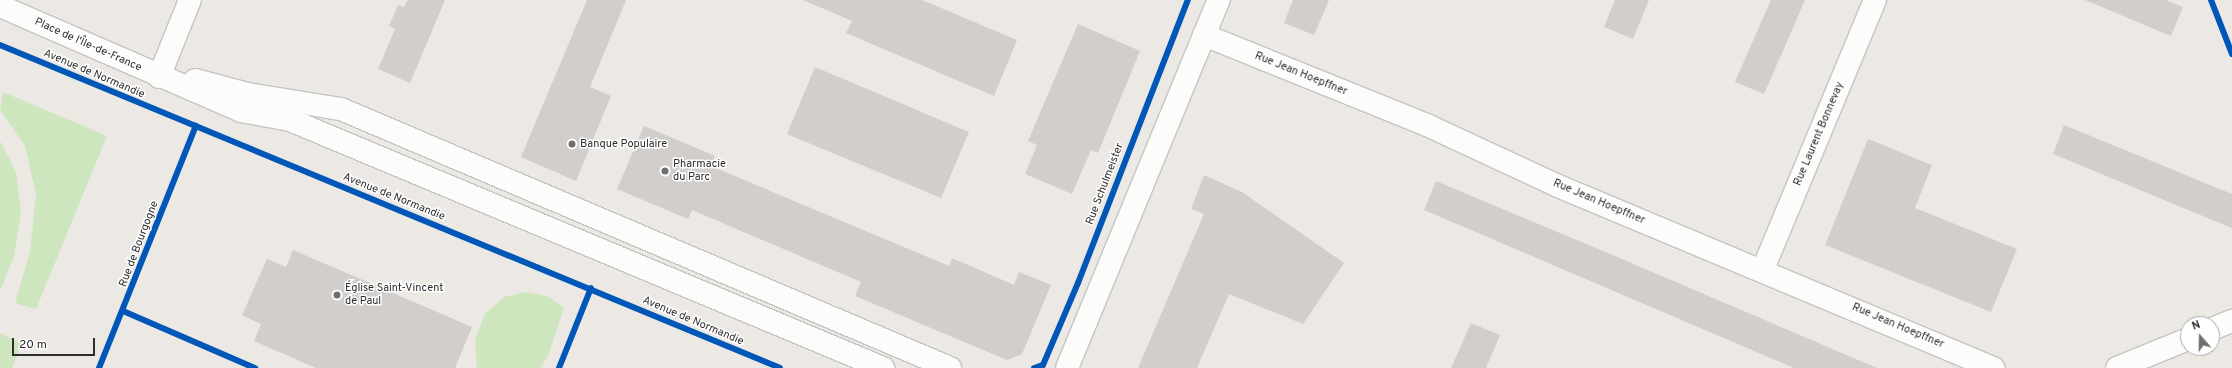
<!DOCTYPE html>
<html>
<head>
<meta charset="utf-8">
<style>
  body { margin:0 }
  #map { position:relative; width:2232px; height:368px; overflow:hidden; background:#ece8e4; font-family:Overpass,sans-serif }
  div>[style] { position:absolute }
  .green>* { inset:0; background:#cee6be }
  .building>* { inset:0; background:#d1cecb }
  .roads { filter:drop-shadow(1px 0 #c5c4c5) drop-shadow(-1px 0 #c5c4c5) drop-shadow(0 1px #c5c4c5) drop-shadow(0 -1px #c5c4c5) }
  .street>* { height:22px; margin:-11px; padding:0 11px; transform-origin:11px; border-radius:11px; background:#fcfcfb }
  .cycleway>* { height:6px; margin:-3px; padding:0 3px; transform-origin:3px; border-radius:3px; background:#0057b8 }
  .dots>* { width:11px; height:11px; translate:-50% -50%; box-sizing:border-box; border:2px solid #fff; border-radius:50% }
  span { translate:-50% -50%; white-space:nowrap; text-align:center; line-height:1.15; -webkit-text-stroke:3px #fff; paint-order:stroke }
  .street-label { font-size:11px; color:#2e2e2e }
  .poi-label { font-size:11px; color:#2e2e2e }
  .left { translate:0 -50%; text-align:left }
  .north { position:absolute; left:2180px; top:316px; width:40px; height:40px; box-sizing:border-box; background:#fff; border:1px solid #ababab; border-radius:50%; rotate:340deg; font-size:11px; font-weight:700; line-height:16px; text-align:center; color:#2e2e2e }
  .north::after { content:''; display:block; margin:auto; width:14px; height:18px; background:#706f6e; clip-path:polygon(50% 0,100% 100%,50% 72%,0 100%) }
  .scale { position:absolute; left:12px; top:338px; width:83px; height:18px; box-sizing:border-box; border:2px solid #2e2e2e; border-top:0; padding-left:5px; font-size:12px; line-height:14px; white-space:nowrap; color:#2e2e2e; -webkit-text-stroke:3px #fff; paint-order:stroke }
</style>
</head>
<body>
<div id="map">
  <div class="green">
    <i style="clip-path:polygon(3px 92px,107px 136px,36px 309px,15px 303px,30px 252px,36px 194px,25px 146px,0 110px)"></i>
    <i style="clip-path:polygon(0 141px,16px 172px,21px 212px,14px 256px,0 291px)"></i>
    <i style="clip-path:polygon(526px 292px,547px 296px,564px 308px,548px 356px,540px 368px,477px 368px,475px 340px,485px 314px,504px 297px)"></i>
    <i style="clip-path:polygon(0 333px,22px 343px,12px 368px,0 368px)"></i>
  </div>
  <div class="building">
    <i style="clip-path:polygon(408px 0,445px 0,410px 83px,378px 69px,395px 29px,389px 26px,398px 5px,404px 7px)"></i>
    <i style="clip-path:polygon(587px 0,626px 0,590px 87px,611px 96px,576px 181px,521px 157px)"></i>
    <i style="clip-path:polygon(803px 0,922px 0,1017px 40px,994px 96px,846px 33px,852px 21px)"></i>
    <i style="clip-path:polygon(1293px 0,1329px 0,1314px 35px,1284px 23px)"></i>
    <i style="clip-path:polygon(1615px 0,1649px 0,1633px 39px,1604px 27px)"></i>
    <i style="clip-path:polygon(1771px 0,1805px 0,1764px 94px,1735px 82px)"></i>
    <i style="clip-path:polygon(2085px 0,2166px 0,2183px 7px,2171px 36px)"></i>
    <i style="clip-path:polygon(1078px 24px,1140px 51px,1098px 153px,1091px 150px,1072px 194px,1025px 174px,1037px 145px,1028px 141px)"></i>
    <i style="clip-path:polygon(815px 67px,969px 132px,941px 198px,787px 134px)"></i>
    <i style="clip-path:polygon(2064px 125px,2232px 194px,2232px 228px,2053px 154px)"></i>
    <i style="clip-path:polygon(644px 126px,715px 156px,711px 166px,949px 266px,952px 258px,1014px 285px,1019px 272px,1051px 285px,1022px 354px,1007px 360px,855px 296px,861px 282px,692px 210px,688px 219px,617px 189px)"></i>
    <i style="clip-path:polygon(1868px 139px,1932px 165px,1915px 208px,2017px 249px,1991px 312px,1825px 245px)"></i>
    <i style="clip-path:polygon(1204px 175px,1242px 192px,1344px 263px,1303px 324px,1229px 294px,1197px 368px,1138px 368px,1204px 214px,1191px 209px)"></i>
    <i style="clip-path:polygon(1436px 181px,1629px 262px,1877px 368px,1794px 368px,1424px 210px)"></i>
    <i style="clip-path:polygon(293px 250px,472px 327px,455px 368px,316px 368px,254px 341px,261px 324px,242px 315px,267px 259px,286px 267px)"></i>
    <i style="clip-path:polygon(1471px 323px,1500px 335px,1486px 368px,1451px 368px)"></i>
  </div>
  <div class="roads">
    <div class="street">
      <i style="left:0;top:6px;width:263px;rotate:23.5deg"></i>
      <i style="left:241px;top:111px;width:50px;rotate:10.4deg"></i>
      <i style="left:290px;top:120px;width:643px;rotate:22.7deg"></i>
      <i style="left:1204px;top:35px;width:243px;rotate:22deg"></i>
      <i style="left:1429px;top:126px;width:142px;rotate:24.9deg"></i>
      <i style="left:1558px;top:186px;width:472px;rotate:22.7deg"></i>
      <i style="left:159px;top:77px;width:83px;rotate:-68.1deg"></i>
      <i style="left:195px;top:80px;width:55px;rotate:14.8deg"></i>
      <i style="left:248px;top:94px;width:94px;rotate:9.2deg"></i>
      <i style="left:341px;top:109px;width:662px;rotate:23.04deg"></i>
      <i style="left:1763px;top:269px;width:291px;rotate:-67.4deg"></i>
      <i style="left:2212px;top:329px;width:22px;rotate:-22deg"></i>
      <i style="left:1067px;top:368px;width:398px;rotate:-67.6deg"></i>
      <i style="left:2117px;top:368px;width:77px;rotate:-22.2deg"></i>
    </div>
  </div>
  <div class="cycleway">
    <i style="left:2211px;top:0;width:58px;rotate:68.7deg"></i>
    <i style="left:0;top:45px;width:844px;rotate:22.49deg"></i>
    <i style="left:123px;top:311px;width:144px;rotate:23.4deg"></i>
    <i style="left:99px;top:368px;width:261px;rotate:-68.2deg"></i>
    <i style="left:559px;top:368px;width:86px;rotate:-68.2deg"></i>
    <i style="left:1034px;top:368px;width:9px;rotate:-18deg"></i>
    <i style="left:1043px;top:365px;width:89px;rotate:-66.9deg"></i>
    <i style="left:1078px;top:283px;width:304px;rotate:-68.8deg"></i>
  </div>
  <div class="dots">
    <i style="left:572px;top:144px;background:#706f6e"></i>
    <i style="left:665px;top:171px;background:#706f6e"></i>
    <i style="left:337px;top:295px;background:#706f6e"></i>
  </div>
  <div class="street-label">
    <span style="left:88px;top:45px;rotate:24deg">Place de l'Île-de-France</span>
    <span style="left:94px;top:74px;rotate:23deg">Avenue de Normandie</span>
    <span style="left:1301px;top:74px;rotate:22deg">Rue Jean Hoepffner</span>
    <span style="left:1819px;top:134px;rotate:-67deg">Rue Laurent Bonnevay</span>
    <span style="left:1105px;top:184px;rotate:-69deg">Rue Schulmeister</span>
    <span style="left:394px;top:197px;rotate:22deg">Avenue de Normandie</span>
    <span style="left:1599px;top:202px;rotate:23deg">Rue Jean Hoepffner</span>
    <span style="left:139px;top:244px;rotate:-69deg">Rue de Bourgogne</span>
    <span style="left:693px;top:321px;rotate:23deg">Avenue de Normandie</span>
    <span style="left:1898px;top:326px;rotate:23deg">Rue Jean Hoepffner</span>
  </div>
  <div class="poi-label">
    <span class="left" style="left:580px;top:144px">Banque Populaire</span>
    <span class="left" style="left:673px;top:171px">Pharmacie<br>du Parc</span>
    <span class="left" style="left:345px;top:295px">Église Saint-Vincent<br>de Paul</span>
  </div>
  <div class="north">N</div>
  <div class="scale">20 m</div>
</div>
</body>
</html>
